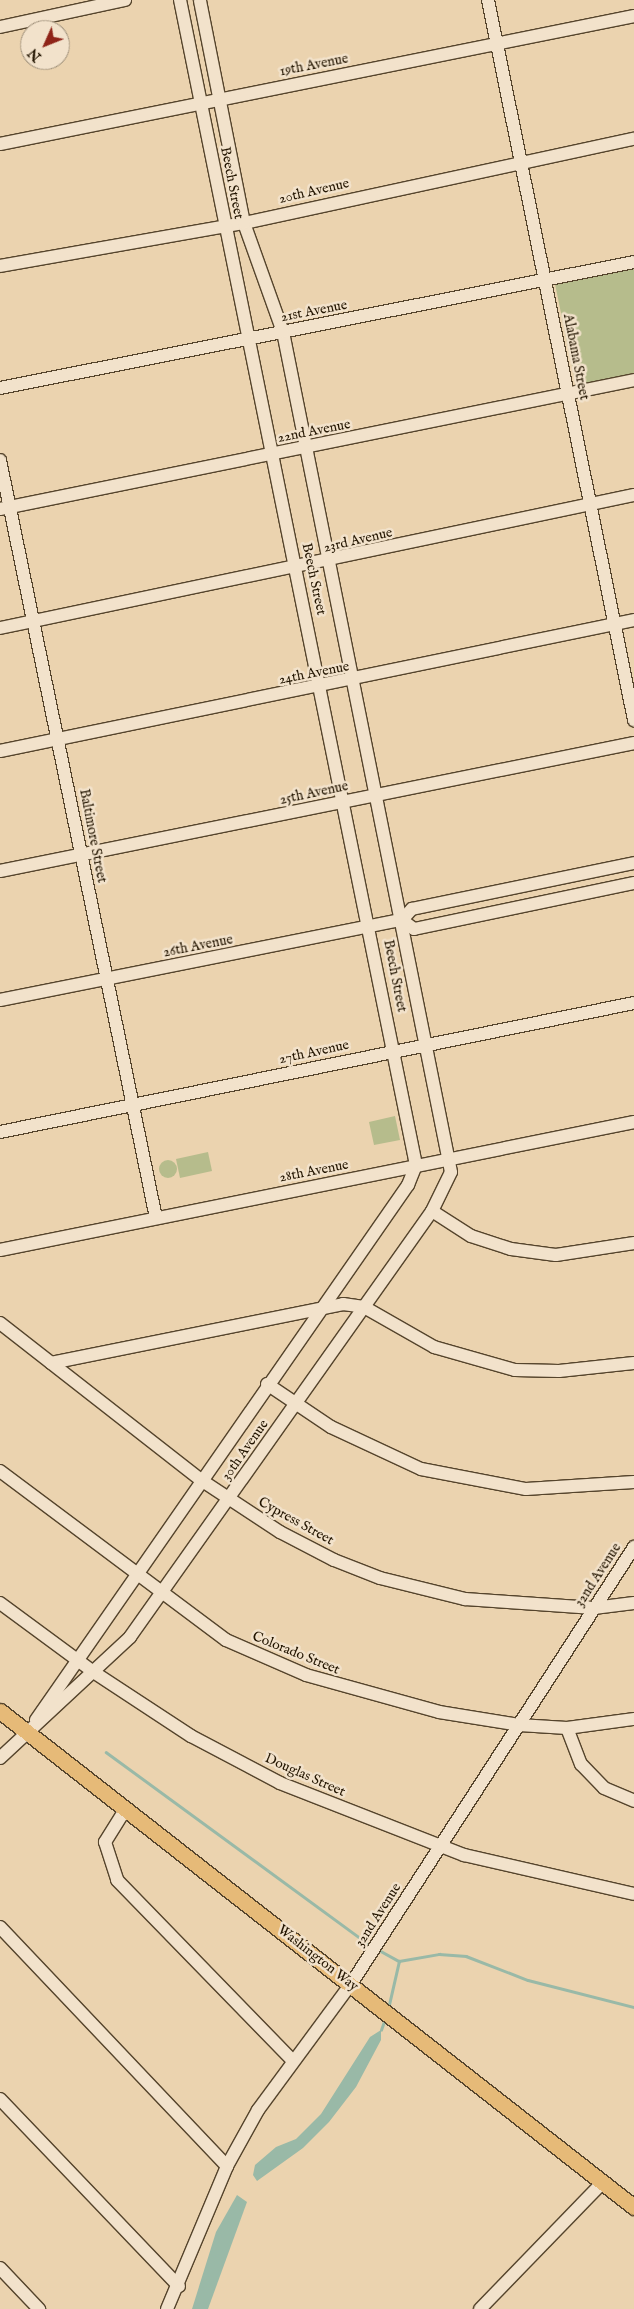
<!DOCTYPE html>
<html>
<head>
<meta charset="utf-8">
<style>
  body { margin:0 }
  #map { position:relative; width:634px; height:2309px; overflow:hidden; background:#ebd3af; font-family:"IM FELL English",serif }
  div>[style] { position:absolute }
  .green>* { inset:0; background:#b6bc8c }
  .round { border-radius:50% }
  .water>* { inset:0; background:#99b9a7 }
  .stream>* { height:2.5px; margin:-1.25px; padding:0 1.25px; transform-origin:1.25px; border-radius:1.25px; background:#99b9a7 }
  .roads { filter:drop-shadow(1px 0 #55442c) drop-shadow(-1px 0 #55442c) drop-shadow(0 1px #55442c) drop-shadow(0 -1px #55442c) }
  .minor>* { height:12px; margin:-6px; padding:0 6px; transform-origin:6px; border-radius:6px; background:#f2e2cb }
  .major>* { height:15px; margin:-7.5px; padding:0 7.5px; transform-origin:7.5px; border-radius:7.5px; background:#e6ba78 }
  span { translate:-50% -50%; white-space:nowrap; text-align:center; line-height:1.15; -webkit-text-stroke:5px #f2e2cb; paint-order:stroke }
  .street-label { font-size:14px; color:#231501 }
  .north { position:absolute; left:20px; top:20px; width:50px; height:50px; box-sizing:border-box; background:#f2e2cb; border:1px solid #9f907a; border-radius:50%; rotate:226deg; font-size:14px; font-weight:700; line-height:20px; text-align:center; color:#231501 }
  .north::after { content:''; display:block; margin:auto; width:18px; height:22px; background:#8f2418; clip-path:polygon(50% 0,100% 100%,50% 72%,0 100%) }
</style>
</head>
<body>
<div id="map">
  <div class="green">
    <i style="clip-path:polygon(634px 268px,634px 374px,576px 386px,555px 284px)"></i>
    <i style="clip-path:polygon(395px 1116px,400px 1140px,374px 1145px,369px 1122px)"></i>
    <i style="clip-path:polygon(208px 1152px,212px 1171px,180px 1178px,176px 1159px)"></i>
    <i class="round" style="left:159px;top:1160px;width:18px;height:18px"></i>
  </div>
  <div class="water">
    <i style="clip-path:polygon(381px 2030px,381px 2040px,356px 2087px,329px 2122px,303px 2148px,257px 2181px,253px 2175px,255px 2165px,276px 2147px,296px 2139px,321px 2114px,370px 2037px)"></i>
    <i style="clip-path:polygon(237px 2195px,247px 2202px,208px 2309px,192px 2309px,216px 2232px)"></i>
  </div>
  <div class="stream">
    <i style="left:106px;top:1752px;width:327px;rotate:36.2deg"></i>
    <i style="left:379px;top:1950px;width:23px;rotate:29deg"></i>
    <i style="left:399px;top:1961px;width:41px;rotate:-9.9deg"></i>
    <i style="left:439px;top:1954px;width:27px;rotate:4deg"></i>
    <i style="left:466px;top:1956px;width:66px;rotate:21.2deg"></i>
    <i style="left:528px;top:1980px;width:109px;rotate:14.3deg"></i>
    <i style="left:388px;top:2009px;width:49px;rotate:-77.1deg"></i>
    <i style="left:381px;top:2030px;width:12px;rotate:-70deg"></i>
  </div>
  <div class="roads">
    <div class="minor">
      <i style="left:488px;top:0;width:735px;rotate:78.54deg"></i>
      <i style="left:0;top:27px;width:128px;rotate:-12.2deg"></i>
      <i style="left:0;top:144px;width:647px;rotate:-11.41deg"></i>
      <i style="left:0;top:266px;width:248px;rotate:-10deg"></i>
      <i style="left:244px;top:223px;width:399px;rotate:-12.2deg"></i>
      <i style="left:0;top:388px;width:646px;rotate:-11.24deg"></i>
      <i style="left:0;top:460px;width:774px;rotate:78.37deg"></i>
      <i style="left:0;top:509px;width:647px;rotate:-11.5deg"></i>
      <i style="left:0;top:628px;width:648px;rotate:-11.85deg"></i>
      <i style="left:0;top:751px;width:647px;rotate:-11.67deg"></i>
      <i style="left:0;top:871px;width:647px;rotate:-11.41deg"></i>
      <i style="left:402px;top:920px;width:15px;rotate:37deg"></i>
      <i style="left:414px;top:929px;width:225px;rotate:-11.8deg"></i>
      <i style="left:0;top:1000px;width:410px;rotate:-11.3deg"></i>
      <i style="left:402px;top:920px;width:15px;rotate:-48deg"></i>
      <i style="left:412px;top:909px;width:227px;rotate:-11.7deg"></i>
      <i style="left:0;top:1132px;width:647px;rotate:-11.5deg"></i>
      <i style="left:432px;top:1211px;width:46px;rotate:32.7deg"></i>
      <i style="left:471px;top:1236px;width:42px;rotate:18deg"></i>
      <i style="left:511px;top:1249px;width:45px;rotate:7.6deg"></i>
      <i style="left:556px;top:1255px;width:79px;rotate:-8.7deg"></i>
      <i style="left:0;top:1250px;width:647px;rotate:-11.41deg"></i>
      <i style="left:0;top:1323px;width:255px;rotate:38deg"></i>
      <i style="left:201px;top:1480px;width:95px;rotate:33.4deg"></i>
      <i style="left:280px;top:1532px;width:61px;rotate:27.4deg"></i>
      <i style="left:334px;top:1560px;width:49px;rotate:21.4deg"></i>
      <i style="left:380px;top:1578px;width:88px;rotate:13.9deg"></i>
      <i style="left:465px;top:1599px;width:129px;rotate:4deg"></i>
      <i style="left:594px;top:1608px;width:40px;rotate:-7.1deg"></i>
      <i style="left:51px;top:1363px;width:298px;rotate:-11.4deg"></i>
      <i style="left:343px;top:1304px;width:21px;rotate:8deg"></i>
      <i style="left:364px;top:1307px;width:81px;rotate:29.7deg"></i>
      <i style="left:434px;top:1347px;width:84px;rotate:15.9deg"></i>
      <i style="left:515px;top:1370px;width:44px;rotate:1.3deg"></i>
      <i style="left:559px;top:1371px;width:75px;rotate:-6.1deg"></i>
      <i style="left:267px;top:1384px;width:77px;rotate:33.9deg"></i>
      <i style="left:331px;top:1427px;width:99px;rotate:25deg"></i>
      <i style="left:421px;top:1469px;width:107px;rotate:10.8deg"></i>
      <i style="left:526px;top:1489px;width:108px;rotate:-3.7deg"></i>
      <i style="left:0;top:1471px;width:282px;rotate:36.8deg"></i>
      <i style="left:226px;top:1640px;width:87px;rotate:23.6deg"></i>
      <i style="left:306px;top:1675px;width:138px;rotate:15.5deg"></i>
      <i style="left:439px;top:1712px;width:81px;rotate:9.2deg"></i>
      <i style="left:519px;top:1725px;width:48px;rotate:3.6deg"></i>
      <i style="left:567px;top:1728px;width:68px;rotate:-7.7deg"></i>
      <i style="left:0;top:1603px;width:118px;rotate:36.4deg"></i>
      <i style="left:95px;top:1673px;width:115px;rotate:33.3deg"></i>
      <i style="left:191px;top:1736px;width:101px;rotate:27.8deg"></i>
      <i style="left:280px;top:1783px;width:198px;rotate:21.4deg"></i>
      <i style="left:464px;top:1855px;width:174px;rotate:12.9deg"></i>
      <i style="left:36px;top:1720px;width:652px;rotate:-55.19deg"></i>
      <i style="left:408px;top:1185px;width:22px;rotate:-68deg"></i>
      <i style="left:416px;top:1165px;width:1189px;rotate:-101.45deg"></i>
      <i style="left:567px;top:1728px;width:39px;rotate:69deg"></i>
      <i style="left:581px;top:1764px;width:33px;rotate:46deg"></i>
      <i style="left:604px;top:1788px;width:33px;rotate:23deg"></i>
      <i style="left:0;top:1758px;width:178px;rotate:-42.9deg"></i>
      <i style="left:130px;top:1637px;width:522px;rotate:-54.67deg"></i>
      <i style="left:432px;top:1211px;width:43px;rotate:-64deg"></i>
      <i style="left:451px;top:1172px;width:857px;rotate:-101.31deg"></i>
      <i style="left:283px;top:332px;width:116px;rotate:-109.7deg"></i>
      <i style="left:244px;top:223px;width:227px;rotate:-101.2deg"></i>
      <i style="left:125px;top:1810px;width:38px;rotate:122deg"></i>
      <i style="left:105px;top:1842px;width:40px;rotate:72deg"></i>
      <i style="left:117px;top:1880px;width:252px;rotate:45.8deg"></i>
      <i style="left:0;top:1927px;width:330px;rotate:46.5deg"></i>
      <i style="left:0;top:2099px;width:259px;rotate:46.3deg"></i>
      <i style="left:0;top:2268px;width:57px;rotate:46.4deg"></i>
      <i style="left:167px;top:2309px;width:155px;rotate:-67.2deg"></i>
      <i style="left:227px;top:2166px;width:64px;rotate:-61deg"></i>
      <i style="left:258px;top:2110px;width:157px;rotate:-53.6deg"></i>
      <i style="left:351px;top:1984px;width:521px;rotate:-57.07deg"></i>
      <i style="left:480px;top:2309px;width:175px;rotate:-45.9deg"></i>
    </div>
    <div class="major">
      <i style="left:0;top:1711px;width:805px;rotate:38.04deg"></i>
    </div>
  </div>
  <div class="street-label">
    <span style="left:314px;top:65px;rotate:-11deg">19th Avenue</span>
    <span style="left:232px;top:183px;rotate:79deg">Beech Street</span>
    <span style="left:314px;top:191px;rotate:-13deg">20th Avenue</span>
    <span style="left:314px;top:311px;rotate:-11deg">21st Avenue</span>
    <span style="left:576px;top:357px;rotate:79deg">Alabama Street</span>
    <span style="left:314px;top:431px;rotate:-11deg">22nd Avenue</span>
    <span style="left:358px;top:540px;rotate:-13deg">23rd Avenue</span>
    <span style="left:314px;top:579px;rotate:78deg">Beech Street</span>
    <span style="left:314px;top:673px;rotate:-11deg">24th Avenue</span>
    <span style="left:314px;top:793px;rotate:-12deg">25th Avenue</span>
    <span style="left:93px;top:836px;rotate:79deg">Baltimore Street</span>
    <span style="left:198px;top:946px;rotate:-11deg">26th Avenue</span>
    <span style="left:395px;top:976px;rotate:79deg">Beech Street</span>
    <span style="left:314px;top:1052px;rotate:-12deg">27th Avenue</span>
    <span style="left:314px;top:1171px;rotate:-11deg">28th Avenue</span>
    <span style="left:245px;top:1450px;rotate:-55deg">30th Avenue</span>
    <span style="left:296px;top:1521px;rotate:29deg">Cypress Street</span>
    <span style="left:598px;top:1575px;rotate:-57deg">32nd Avenue</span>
    <span style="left:296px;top:1653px;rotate:22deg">Colorado Street</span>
    <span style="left:305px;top:1775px;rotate:24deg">Douglas Street</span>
    <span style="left:378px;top:1915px;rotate:-57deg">32nd Avenue</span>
    <span style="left:318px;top:1958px;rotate:38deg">Washington Way</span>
  </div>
  <div class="north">N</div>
</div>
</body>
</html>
